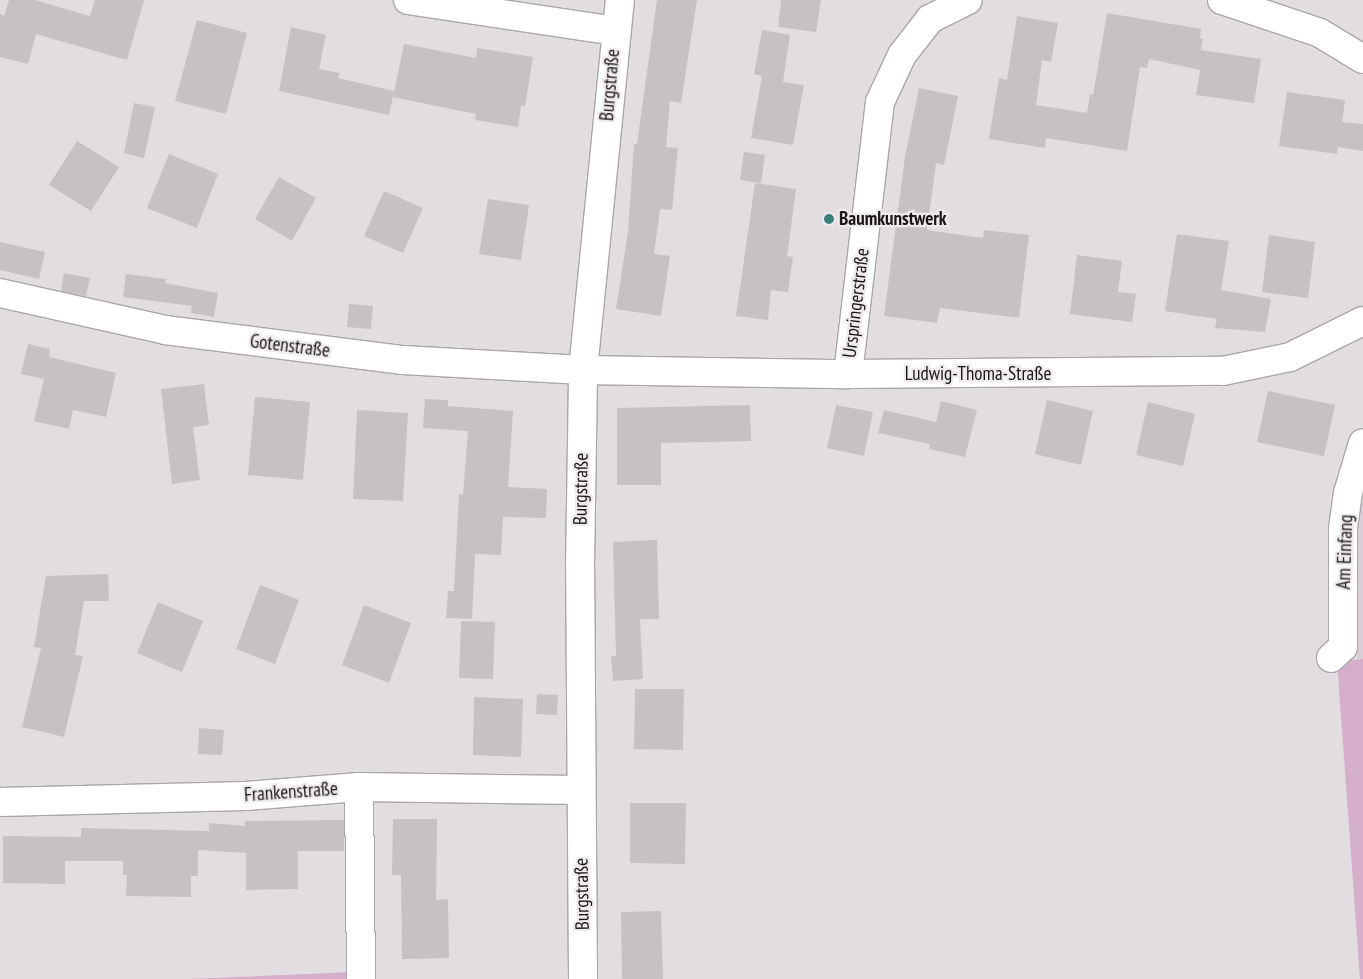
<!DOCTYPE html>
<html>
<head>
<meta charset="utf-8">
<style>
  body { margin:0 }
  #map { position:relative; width:1363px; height:979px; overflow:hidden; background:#e2dde1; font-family:"PT Sans Narrow",sans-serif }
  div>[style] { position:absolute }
  .built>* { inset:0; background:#dbcfd7 }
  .green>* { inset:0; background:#d5aeca }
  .building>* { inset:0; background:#c6c1c5 }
  .roads { filter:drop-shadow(1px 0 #aba6a9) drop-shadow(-1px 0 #aba6a9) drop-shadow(0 1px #aba6a9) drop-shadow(0 -1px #aba6a9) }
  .street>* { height:28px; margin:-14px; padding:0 14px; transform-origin:14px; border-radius:14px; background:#fff }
  .dots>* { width:14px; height:14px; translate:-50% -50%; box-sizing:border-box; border:2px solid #efeaee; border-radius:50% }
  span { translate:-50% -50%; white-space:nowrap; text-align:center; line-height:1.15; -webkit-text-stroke:4.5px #efeaee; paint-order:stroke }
  .street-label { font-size:19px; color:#181617 }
  .poi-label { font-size:19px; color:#181617; font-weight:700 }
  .left { translate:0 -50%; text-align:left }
</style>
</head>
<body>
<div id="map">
  <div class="built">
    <i style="clip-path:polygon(1363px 472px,1363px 659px,1357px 660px,1353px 558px)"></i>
  </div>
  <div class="green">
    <i style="clip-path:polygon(1363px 659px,1363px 979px,1360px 979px,1337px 661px)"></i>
    <i style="clip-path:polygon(354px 972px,354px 979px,188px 979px)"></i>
  </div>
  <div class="building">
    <i style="clip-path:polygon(9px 0,35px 0,90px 16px,95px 0,144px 0,127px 60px,36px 34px,28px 64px,0 57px,0 14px,4px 16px)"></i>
    <i style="clip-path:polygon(657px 0,697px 0,681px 103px,670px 101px,666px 147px,678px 148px,672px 210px,660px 209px,654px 254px,670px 256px,661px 316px,616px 309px,628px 232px,634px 144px,637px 144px)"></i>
    <i style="clip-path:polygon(781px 0,821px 0,816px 32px,778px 27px)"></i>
    <i style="clip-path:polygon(1107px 13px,1201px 29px,1200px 38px,1203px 39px,1201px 50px,1261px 59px,1254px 103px,1196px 95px,1200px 70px,1149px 59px,1147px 68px,1140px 67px,1127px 151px,1046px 138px,1045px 148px,989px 139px,999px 78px,1007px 80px,1017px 16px,1058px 23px,1051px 62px,1042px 60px,1036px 105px,1087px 113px,1090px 94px,1093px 95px)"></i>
    <i style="clip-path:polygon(197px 20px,247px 33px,226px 114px,175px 101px)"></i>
    <i style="clip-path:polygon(291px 27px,326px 35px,319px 69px,340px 73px,338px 78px,394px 91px,389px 115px,279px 91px)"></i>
    <i style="clip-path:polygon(762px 30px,790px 35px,783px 82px,804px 85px,793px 145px,751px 138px,762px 76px,754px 74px)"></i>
    <i style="clip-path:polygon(404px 44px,476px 58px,477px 48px,533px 57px,525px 106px,521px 106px,518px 127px,475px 120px,476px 114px,393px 97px)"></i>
    <i style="clip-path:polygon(919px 88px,958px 96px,944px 165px,936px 163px,927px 230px,983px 238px,984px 230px,1029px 235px,1019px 318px,940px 308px,937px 323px,884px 316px,905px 157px)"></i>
    <i style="clip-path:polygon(1287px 92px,1345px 100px,1342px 122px,1363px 124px,1363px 151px,1338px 147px,1337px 154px,1279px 146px)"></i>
    <i style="clip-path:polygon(134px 103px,155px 107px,144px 158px,124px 153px)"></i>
    <i style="clip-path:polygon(77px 141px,119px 167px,91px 211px,49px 185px)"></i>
    <i style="clip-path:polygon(744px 152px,765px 155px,761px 183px,740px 180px)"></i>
    <i style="clip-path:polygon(169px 154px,218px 174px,197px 228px,147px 208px)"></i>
    <i style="clip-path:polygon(279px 177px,316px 198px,292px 241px,255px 219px)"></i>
    <i style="clip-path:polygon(755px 183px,796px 189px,787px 256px,793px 257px,788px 292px,771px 290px,768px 320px,736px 316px)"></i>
    <i style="clip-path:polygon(384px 191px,423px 208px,403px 253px,364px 236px)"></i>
    <i style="clip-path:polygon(488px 199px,529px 205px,521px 260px,479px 254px)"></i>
    <i style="clip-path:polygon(1177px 234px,1229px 241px,1221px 290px,1271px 299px,1265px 332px,1215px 328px,1217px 319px,1165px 311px)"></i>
    <i style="clip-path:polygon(1269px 235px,1315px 242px,1308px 298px,1262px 292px)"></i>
    <i style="clip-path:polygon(0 242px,45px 252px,39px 279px,0 270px)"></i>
    <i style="clip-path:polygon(1077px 255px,1122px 261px,1118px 292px,1136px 294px,1132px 322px,1070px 314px)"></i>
    <i style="clip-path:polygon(64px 273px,90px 278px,86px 296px,61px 291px)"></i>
    <i style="clip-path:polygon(126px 274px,166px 279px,165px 283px,218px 293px,214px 317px,191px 313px,192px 306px,123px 297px)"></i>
    <i style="clip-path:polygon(349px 304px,373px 306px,371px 329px,347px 327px)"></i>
    <i style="clip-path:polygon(28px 344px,50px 349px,49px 357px,116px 373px,106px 417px,73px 410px,69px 429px,34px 421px,44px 379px,21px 374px)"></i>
    <i style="clip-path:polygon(204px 384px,209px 425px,193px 427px,200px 480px,172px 484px,161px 389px)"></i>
    <i style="clip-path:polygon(1268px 391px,1335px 405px,1324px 456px,1257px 442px)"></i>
    <i style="clip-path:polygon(255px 397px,310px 402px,303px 480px,248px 475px)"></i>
    <i style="clip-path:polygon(425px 399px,448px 400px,448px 406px,513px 411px,508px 487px,547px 489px,546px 518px,503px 517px,501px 555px,475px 554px,472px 619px,446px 618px,448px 591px,454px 591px,459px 494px,463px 495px,468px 431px,423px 428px)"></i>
    <i style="clip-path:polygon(1047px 400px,1093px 411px,1081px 465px,1035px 454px)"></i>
    <i style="clip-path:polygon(941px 401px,977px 410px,965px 457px,929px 449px,930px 444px,878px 433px,884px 410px,936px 422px)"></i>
    <i style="clip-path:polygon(1148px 402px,1195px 414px,1183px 466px,1136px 455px)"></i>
    <i style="clip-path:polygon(750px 405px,751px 441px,661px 443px,661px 485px,617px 485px,617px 408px)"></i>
    <i style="clip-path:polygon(836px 405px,873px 412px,864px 456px,827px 448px)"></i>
    <i style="clip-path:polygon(357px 410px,408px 413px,403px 501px,353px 499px)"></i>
    <i style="clip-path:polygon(657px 540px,659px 619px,640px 619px,643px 679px,613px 681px,611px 656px,616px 656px,613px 542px)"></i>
    <i style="clip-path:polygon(108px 574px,109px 601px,84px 601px,75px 655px,83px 656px,64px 737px,22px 727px,41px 648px,34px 647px,46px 576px)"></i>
    <i style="clip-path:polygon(260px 585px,299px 600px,275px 664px,236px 649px)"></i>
    <i style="clip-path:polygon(158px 602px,203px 621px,182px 672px,137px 653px)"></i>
    <i style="clip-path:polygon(364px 605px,411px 623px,389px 683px,342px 665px)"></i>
    <i style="clip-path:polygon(461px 621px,495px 622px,493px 679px,459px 678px)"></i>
    <i style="clip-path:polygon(635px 689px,684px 689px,683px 750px,634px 749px)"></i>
    <i style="clip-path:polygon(537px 694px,558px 695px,557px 715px,536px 714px)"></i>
    <i style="clip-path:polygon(474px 697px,523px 699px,521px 757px,473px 755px)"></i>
    <i style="clip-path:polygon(199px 728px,224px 730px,222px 755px,198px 754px)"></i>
    <i style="clip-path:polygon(630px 803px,686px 803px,685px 864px,630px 863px)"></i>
    <i style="clip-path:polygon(393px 819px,437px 819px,436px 900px,448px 899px,449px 958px,402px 959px,401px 875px,392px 875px)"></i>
    <i style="clip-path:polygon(344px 820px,344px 851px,298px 851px,298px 889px,246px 890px,246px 853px,198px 850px,198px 876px,191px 876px,191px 897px,126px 896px,127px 875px,123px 875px,123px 861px,65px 861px,65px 884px,3px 883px,3px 836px,81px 837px,81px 828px,209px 831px,209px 823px,245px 826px,245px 821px)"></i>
    <i style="clip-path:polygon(661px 911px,663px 979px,622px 979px,621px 912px)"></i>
  </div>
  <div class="roads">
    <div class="street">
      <i style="left:408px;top:0;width:210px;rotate:8.5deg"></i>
      <i style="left:1222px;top:0;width:103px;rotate:18.6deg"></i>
      <i style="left:1320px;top:33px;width:50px;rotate:31.2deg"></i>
      <i style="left:0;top:293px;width:169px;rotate:12.6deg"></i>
      <i style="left:165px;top:330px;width:240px;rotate:7.2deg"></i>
      <i style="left:403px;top:360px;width:180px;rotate:3.2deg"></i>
      <i style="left:583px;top:370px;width:265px;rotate:0.9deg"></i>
      <i style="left:848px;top:374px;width:375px;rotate:-0.5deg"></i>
      <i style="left:1223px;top:371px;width:68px;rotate:-11.8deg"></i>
      <i style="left:1290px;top:357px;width:81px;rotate:-26.3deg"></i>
      <i style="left:848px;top:374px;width:274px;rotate:-83.3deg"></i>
      <i style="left:880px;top:102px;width:52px;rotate:-64.9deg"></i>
      <i style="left:902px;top:55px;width:46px;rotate:-52.1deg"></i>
      <i style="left:930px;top:19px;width:42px;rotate:-26.6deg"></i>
      <i style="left:1331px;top:658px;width:16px;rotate:-43deg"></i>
      <i style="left:1343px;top:647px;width:119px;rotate:-90deg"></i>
      <i style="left:1343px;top:528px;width:35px;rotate:-82deg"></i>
      <i style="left:1348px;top:493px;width:52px;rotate:-73.3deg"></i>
      <i style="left:359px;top:787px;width:192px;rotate:89.4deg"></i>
      <i style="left:0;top:802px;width:246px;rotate:-1.4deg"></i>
      <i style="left:246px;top:796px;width:113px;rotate:-4.6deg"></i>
      <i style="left:359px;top:787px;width:222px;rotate:0.8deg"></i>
      <i style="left:583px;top:979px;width:411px;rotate:-90.4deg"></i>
      <i style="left:580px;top:568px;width:198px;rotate:-89.1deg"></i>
      <i style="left:583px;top:370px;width:372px;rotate:-84.3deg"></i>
    </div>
  </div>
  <div class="dots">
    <i style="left:829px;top:219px;background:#398079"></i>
  </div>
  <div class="street-label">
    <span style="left:610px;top:85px;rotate:-85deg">Burgstraße</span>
    <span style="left:856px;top:303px;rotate:-83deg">Urspringerstraße</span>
    <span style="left:290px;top:346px;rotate:7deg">Gotenstraße</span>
    <span style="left:978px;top:374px">Ludwig-Thoma-Straße</span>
    <span style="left:581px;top:489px;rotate:-89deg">Burgstraße</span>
    <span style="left:1345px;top:552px;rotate:-88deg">Am Einfang</span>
    <span style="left:291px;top:792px;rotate:-4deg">Frankenstraße</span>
    <span style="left:582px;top:894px;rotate:-91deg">Burgstraße</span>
  </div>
  <div class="poi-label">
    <span class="left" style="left:839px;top:219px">Baumkunstwerk</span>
  </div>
</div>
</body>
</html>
